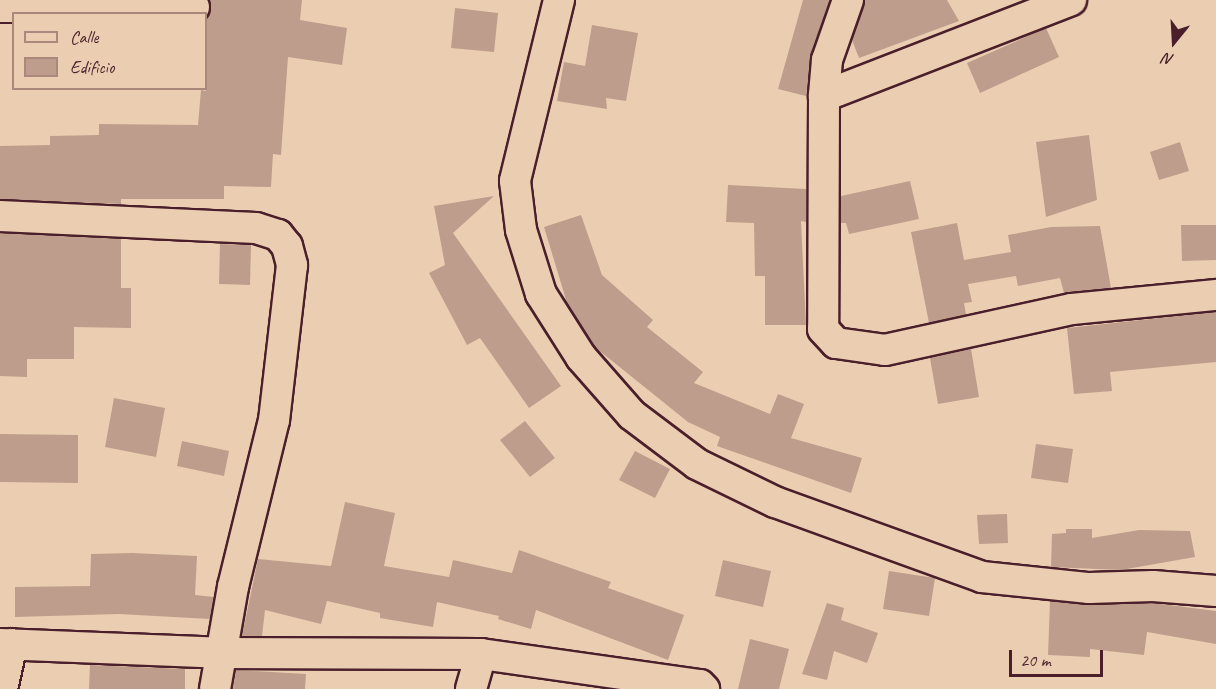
<!DOCTYPE html>
<html>
<head>
<meta charset="utf-8">
<style>
  body { margin:0 }
  #map { position:relative; width:1216px; height:689px; overflow:hidden; background:#ebceb1; font-family:Caveat,sans-serif }
  div>[style] { position:absolute }
  .building>* { inset:0; background:#be9d8c }
  .roads { filter:drop-shadow(2px 0 #4a1f2b) drop-shadow(-2px 0 #4a1f2b) drop-shadow(0 2px #4a1f2b) drop-shadow(0 -2px #4a1f2b) }
  .street>* { height:30px; margin:-15px; padding:0 15px; transform-origin:15px; border-radius:15px; background:#ebceb1 }
  span { translate:-50% -50%; white-space:nowrap; text-align:center; line-height:1.15; -webkit-text-stroke:4.5px #ebceb1; paint-order:stroke }
  .legend { position:absolute; left:12px; top:12px; width:195px; height:78px; box-sizing:border-box; background:#ebceb1; border:2px solid #ab887b; margin:0; padding:8px 10px; list-style:none; font-size:18px; color:#4a1f2b }
  .legend li { display:flex; align-items:center; gap:12px; height:30px }
  .legend b { width:30px; border:2px solid #ab887b }
  .north { position:absolute; left:1144px; top:12px; width:60px; height:60px; -webkit-text-stroke:4px #ebceb1; paint-order:stroke; rotate:198deg; font-size:16px; font-weight:700; line-height:24px; text-align:center; color:#4a1f2b }
  .north::after { content:''; display:block; margin:auto; width:21px; height:27px; background:#4a1f2b; clip-path:polygon(50% 0,100% 100%,50% 72%,0 100%) }
  .scale { position:absolute; left:1009px; top:650px; width:94px; height:27px; box-sizing:border-box; border:3px solid #4a1f2b; border-top:0; padding-left:8px; font-size:18px; line-height:21px; white-space:nowrap; color:#4a1f2b; -webkit-text-stroke:4px #ebceb1; paint-order:stroke }
</style>
</head>
<body>
<div id="map">
  <div class="building">
    <i style="clip-path:polygon(209px 0,302px 0,300px 20px,347px 28px,342px 65px,288px 57px,281px 155px,273px 154px,271px 187px,224px 186px,224px 199px,121px 199px,121px 204px,0 199px,0 146px,50px 145px,50px 136px,99px 135px,99px 124px,198px 125px,201px 90px,206px 91px,206px 19px,211px 8px)"></i>
    <i style="clip-path:polygon(803px 0,830px 0,811px 55px,806px 96px,778px 89px)"></i>
    <i style="clip-path:polygon(865px 0,947px 0,959px 21px,859px 58px,852px 40px)"></i>
    <i style="clip-path:polygon(455px 8px,498px 13px,494px 52px,451px 48px)"></i>
    <i style="clip-path:polygon(592px 25px,638px 33px,626px 101px,606px 98px,607px 109px,557px 101px,564px 62px,585px 66px)"></i>
    <i style="clip-path:polygon(1046px 28px,1059px 57px,980px 93px,967px 63px)"></i>
    <i style="clip-path:polygon(1089px 135px,1097px 200px,1046px 217px,1036px 142px)"></i>
    <i style="clip-path:polygon(1180px 142px,1189px 171px,1159px 180px,1150px 152px)"></i>
    <i style="clip-path:polygon(910px 181px,919px 219px,849px 234px,846px 223px,841px 223px,841px 196px)"></i>
    <i style="clip-path:polygon(728px 185px,806px 189px,806px 222px,801px 221px,806px 325px,765px 325px,765px 276px,755px 276px,754px 223px,726px 222px)"></i>
    <i style="clip-path:polygon(494px 196px,453px 233px,561px 386px,529px 408px,480px 338px,467px 345px,429px 273px,445px 265px,434px 206px)"></i>
    <i style="clip-path:polygon(581px 215px,602px 275px,653px 320px,647px 327px,703px 372px,694px 383px,770px 414px,778px 394px,804px 404px,791px 438px,862px 458px,851px 493px,717px 446px,720px 437px,688px 422px,596px 348px,567px 303px,544px 227px)"></i>
    <i style="clip-path:polygon(957px 223px,964px 260px,1011px 252px,1008px 235px,1051px 227px,1100px 226px,1111px 288px,1064px 293px,1060px 278px,1018px 286px,1016px 276px,968px 284px,972px 302px,964px 303px,966px 315px,929px 323px,911px 232px)"></i>
    <i style="clip-path:polygon(1181px 225px,1216px 225px,1216px 260px,1182px 261px)"></i>
    <i style="clip-path:polygon(0 233px,121px 239px,121px 288px,131px 288px,131px 328px,74px 327px,74px 359px,27px 359px,27px 377px,0 376px)"></i>
    <i style="clip-path:polygon(220px 244px,251px 245px,250px 285px,219px 284px)"></i>
    <i style="clip-path:polygon(1216px 312px,1216px 362px,1110px 372px,1112px 391px,1074px 394px,1067px 328px)"></i>
    <i style="clip-path:polygon(971px 349px,979px 397px,938px 404px,930px 358px)"></i>
    <i style="clip-path:polygon(114px 398px,165px 408px,156px 457px,105px 447px)"></i>
    <i style="clip-path:polygon(525px 421px,555px 458px,530px 477px,500px 440px)"></i>
    <i style="clip-path:polygon(0 434px,78px 435px,78px 483px,0 482px)"></i>
    <i style="clip-path:polygon(182px 441px,229px 451px,224px 476px,177px 466px)"></i>
    <i style="clip-path:polygon(1036px 444px,1073px 449px,1068px 483px,1031px 478px)"></i>
    <i style="clip-path:polygon(635px 451px,670px 469px,655px 498px,619px 480px)"></i>
    <i style="clip-path:polygon(345px 502px,395px 513px,384px 566px,449px 577px,453px 560px,512px 573px,519px 550px,611px 582px,608px 588px,684px 615px,668px 660px,536px 610px,531px 629px,498px 619px,499px 616px,437px 602px,433px 627px,380px 618px,380px 613px,327px 601px,321px 624px,265px 610px,262px 636px,242px 636px,258px 559px,331px 566px)"></i>
    <i style="clip-path:polygon(1007px 514px,1008px 543px,979px 544px,977px 515px)"></i>
    <i style="clip-path:polygon(1066px 529px,1092px 529px,1092px 538px,1139px 530px,1190px 531px,1195px 557px,1121px 570px,1051px 567px,1052px 534px,1066px 533px)"></i>
    <i style="clip-path:polygon(132px 553px,197px 556px,195px 595px,214px 597px,210px 619px,119px 614px,15px 617px,15px 587px,90px 586px,91px 554px)"></i>
    <i style="clip-path:polygon(723px 560px,771px 571px,763px 607px,715px 596px)"></i>
    <i style="clip-path:polygon(889px 571px,935px 578px,929px 616px,883px 609px)"></i>
    <i style="clip-path:polygon(1050px 601px,1089px 605px,1153px 603px,1216px 611px,1216px 644px,1147px 632px,1144px 655px,1090px 649px,1090px 657px,1048px 655px)"></i>
    <i style="clip-path:polygon(827px 603px,844px 608px,841px 620px,878px 633px,867px 663px,834px 651px,827px 680px,802px 674px)"></i>
    <i style="clip-path:polygon(750px 639px,789px 649px,779px 689px,738px 689px)"></i>
    <i style="clip-path:polygon(90px 665px,185px 669px,185px 689px,89px 689px)"></i>
    <i style="clip-path:polygon(236px 670px,306px 674px,305px 689px,233px 689px)"></i>
  </div>
  <div class="roads">
    <div class="street">
      <i style="left:559px;top:0;width:186px;rotate:103.7deg"></i>
      <i style="left:515px;top:181px;width:49px;rotate:83deg"></i>
      <i style="left:521px;top:230px;width:67px;rotate:72.6deg"></i>
      <i style="left:541px;top:294px;width:75px;rotate:57.6deg"></i>
      <i style="left:581px;top:357px;width:77px;rotate:48.7deg"></i>
      <i style="left:632px;top:415px;width:81px;rotate:37deg"></i>
      <i style="left:697px;top:464px;width:87px;rotate:26deg"></i>
      <i style="left:775px;top:502px;width:220px;rotate:19.9deg"></i>
      <i style="left:982px;top:577px;width:108px;rotate:5.9deg"></i>
      <i style="left:1089px;top:588px;width:64px;rotate:-1.8deg"></i>
      <i style="left:1153px;top:586px;width:63px;rotate:4.5deg"></i>
      <i style="left:848px;top:0;width:64px;rotate:109.3deg"></i>
      <i style="left:827px;top:60px;width:36px;rotate:95deg"></i>
      <i style="left:824px;top:96px;width:233px;rotate:90.2deg"></i>
      <i style="left:823px;top:329px;width:19px;rotate:47deg"></i>
      <i style="left:836px;top:343px;width:49px;rotate:8.1deg"></i>
      <i style="left:885px;top:350px;width:191px;rotate:-12.4deg"></i>
      <i style="left:1072px;top:309px;width:145px;rotate:-5.6deg"></i>
      <i style="left:0;top:7px;width:194px"></i>
      <i style="left:824px;top:96px;width:265px;rotate:-21.2deg"></i>
      <i style="left:0;top:216px;width:256px;rotate:2.7deg"></i>
      <i style="left:256px;top:228px;width:23px;rotate:18deg"></i>
      <i style="left:278px;top:235px;width:14px;rotate:51deg"></i>
      <i style="left:287px;top:246px;width:20px;rotate:75deg"></i>
      <i style="left:292px;top:265px;width:156px;rotate:96.6deg"></i>
      <i style="left:274px;top:420px;width:172px;rotate:103.8deg"></i>
      <i style="left:233px;top:587px;width:104px;rotate:100deg"></i>
      <i style="left:0;top:644px;width:220px;rotate:2.3deg"></i>
      <i style="left:220px;top:653px;width:261px;rotate:0.2deg"></i>
      <i style="left:481px;top:654px;width:221px;rotate:8.1deg"></i>
      <i style="left:700px;top:685px;width:6px;rotate:45deg"></i>
      <i style="left:2px;top:689px;width:46px;rotate:-77.5deg"></i>
      <i style="left:471px;top:689px;width:36px;rotate:-74deg"></i>
    </div>
  </div>
  <ul class="legend">
  <li><b style="height:8px;background:#ebceb1"></b>Calle</li>
  <li><b style="height:16px;background:#be9d8c"></b>Edificio</li>
  </ul>
  <div class="north">N</div>
  <div class="scale">20 m</div>
</div>
</body>
</html>
